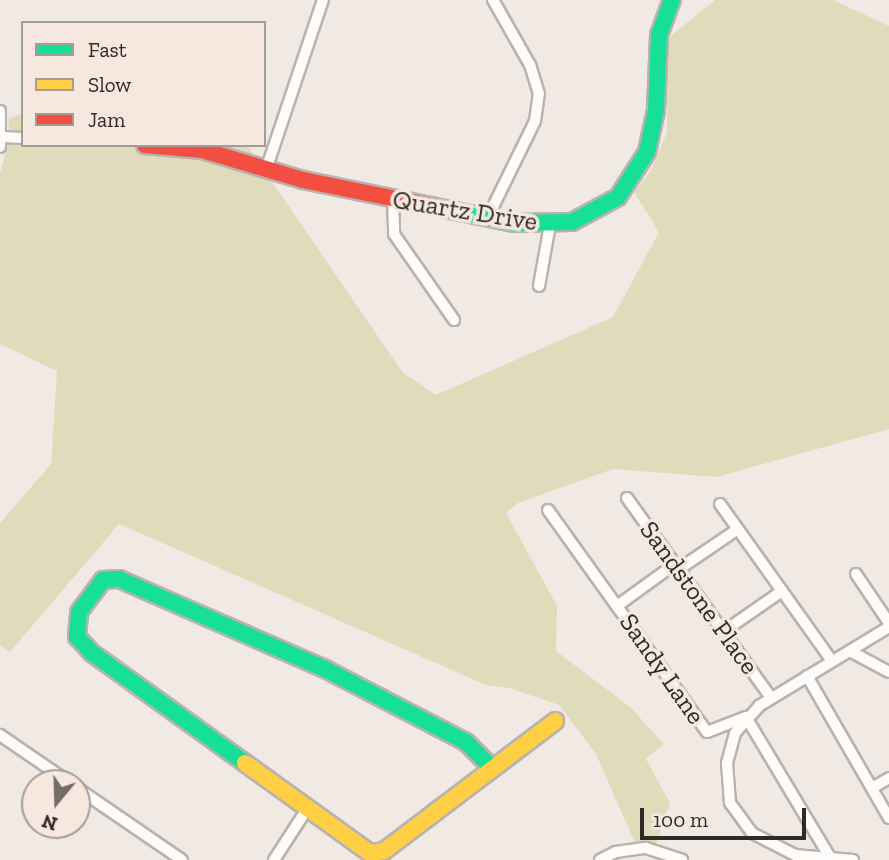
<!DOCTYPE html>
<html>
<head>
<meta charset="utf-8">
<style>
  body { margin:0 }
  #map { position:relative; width:889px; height:860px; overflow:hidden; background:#f1e9e4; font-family:"Zilla Slab",serif }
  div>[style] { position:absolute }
  .green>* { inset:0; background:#e0dcbb }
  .roads { filter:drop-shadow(2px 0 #b9b3af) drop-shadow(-2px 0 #b9b3af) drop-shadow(0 2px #b9b3af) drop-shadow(0 -2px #b9b3af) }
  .street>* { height:10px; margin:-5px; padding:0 5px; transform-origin:5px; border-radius:5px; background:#fdfcfb }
  .fast>* { height:16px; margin:-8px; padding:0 8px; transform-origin:8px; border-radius:8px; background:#16e098 }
  .slow>* { height:16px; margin:-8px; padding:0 8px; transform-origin:8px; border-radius:8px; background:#ffcf43 }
  .jam>* { height:16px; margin:-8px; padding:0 8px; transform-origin:8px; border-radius:8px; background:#f24e42 }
  span { translate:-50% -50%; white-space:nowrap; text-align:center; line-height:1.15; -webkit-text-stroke:7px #f6e8df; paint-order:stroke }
  .street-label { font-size:26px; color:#2f2a26 }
  .legend { position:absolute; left:21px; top:21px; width:245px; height:126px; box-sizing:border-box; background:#f6e8df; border:2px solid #a69c95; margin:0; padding:9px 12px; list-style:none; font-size:21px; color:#2f2a26 }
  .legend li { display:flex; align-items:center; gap:14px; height:35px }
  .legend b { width:35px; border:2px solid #a69c95 }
  .north { position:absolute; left:21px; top:769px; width:70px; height:70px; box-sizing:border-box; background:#f6e8df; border:2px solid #a69c95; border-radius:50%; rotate:199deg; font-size:19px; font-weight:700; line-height:28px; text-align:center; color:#2f2a26 }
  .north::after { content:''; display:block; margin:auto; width:24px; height:32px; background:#736d68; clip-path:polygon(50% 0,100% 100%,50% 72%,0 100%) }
  .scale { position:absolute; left:640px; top:808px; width:166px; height:32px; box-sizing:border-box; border:4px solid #2f2a26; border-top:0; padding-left:9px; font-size:21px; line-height:24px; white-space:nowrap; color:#2f2a26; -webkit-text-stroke:5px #f6e8df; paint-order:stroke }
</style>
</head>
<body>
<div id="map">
  <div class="green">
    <i style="clip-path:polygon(715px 0,833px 0,889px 26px,889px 429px,716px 477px,613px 469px,518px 503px,506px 513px,557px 606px,556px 651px,630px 707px,664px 744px,646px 759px,670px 803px,656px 845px,635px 843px,596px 754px,559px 705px,509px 688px,486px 685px,119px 524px,10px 652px,0 645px,0 523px,51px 464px,57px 371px,0 344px,0 173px,8px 144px,9px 118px,23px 114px,23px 145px,247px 145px,403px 373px,436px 395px,613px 317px,659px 232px,634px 192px,652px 169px,667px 132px,667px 39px)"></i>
  </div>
  <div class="roads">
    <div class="street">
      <i style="left:0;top:111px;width:36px;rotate:90deg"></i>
      <i style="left:2px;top:137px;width:21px;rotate:3deg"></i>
      <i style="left:266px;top:170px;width:179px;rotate:-71.5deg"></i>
      <i style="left:393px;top:200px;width:34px;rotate:88deg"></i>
      <i style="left:394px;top:234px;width:105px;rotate:55.1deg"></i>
      <i style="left:488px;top:217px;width:107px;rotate:-63.9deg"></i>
      <i style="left:535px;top:121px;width:27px;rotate:-82deg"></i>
      <i style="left:539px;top:94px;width:30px;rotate:-107deg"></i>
      <i style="left:530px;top:65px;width:75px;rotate:-119.6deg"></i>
      <i style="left:539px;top:286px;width:62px;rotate:-79.8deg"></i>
      <i style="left:627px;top:498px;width:246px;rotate:54.2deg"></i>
      <i style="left:720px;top:504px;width:193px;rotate:54.5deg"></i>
      <i style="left:548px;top:510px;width:273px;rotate:54.4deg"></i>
      <i style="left:707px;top:732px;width:42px;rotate:-21deg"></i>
      <i style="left:746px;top:717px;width:165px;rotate:59.1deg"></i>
      <i style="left:679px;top:569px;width:71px;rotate:-34.1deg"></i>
      <i style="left:856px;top:574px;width:59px;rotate:56deg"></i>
      <i style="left:617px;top:606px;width:72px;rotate:-35.9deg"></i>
      <i style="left:723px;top:632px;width:72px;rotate:-34.8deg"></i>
      <i style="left:850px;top:651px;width:44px;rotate:28.3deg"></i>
      <i style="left:807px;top:676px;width:164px;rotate:60deg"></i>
      <i style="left:0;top:735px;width:85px;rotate:34.4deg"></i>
      <i style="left:77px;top:788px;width:127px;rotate:34.4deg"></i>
      <i style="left:872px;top:788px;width:20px;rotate:-30deg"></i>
      <i style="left:274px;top:860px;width:61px;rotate:-57.1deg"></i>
      <i style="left:600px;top:860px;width:18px;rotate:-27deg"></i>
      <i style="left:616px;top:852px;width:30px;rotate:-8deg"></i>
      <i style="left:646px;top:848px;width:38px;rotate:18deg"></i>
      <i style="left:853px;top:860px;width:58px;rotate:-175.1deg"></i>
      <i style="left:795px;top:855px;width:48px;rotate:-152.9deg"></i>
      <i style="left:752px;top:833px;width:37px;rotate:-126deg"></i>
      <i style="left:730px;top:803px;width:40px;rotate:-94.3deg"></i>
      <i style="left:727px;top:763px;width:31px;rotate:-75deg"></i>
      <i style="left:735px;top:733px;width:36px;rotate:-48deg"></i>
      <i style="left:759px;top:706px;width:152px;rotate:-31.3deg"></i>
    </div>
    <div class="fast">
      <i style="left:450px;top:210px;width:65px;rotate:11.5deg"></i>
      <i style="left:514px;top:223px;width:58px;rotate:-1deg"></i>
      <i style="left:572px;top:222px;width:52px;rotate:-28.5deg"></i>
      <i style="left:618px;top:197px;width:54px;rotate:-57.2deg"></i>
      <i style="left:647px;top:152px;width:43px;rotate:-77.9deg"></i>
      <i style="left:656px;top:110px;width:75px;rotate:-87.7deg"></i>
      <i style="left:659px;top:35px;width:37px;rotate:-70deg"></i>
      <i style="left:245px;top:763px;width:188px;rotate:-144.3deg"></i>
      <i style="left:92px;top:653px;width:22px;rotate:-133deg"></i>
      <i style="left:77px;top:637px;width:25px;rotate:-85deg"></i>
      <i style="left:79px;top:612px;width:40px;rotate:-53deg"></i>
      <i style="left:103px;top:580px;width:16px;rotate:-4deg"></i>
      <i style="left:119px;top:579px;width:227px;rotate:23.6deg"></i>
      <i style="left:327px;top:670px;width:157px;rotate:27.4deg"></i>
      <i style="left:466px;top:742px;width:35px;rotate:45deg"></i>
    </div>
    <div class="slow">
      <i style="left:245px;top:763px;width:154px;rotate:35.8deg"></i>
      <i style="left:370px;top:853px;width:14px;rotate:-8deg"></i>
      <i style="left:384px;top:851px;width:215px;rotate:-37.2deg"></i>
    </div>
    <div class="jam">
      <i style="left:145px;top:145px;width:57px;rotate:5deg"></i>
      <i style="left:202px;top:150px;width:105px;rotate:16.5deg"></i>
      <i style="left:303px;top:180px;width:150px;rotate:11.5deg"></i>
    </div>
  </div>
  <div class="street-label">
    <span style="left:465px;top:211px;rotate:9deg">Quartz Drive</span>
    <span style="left:699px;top:598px;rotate:54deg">Sandstone Place</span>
    <span style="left:662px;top:669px;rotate:55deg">Sandy Lane</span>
  </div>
  <ul class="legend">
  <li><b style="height:9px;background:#16e098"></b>Fast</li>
  <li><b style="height:9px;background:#ffcf43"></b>Slow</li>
  <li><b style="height:9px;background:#f24e42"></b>Jam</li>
  </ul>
  <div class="north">N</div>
  <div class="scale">100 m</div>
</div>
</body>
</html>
